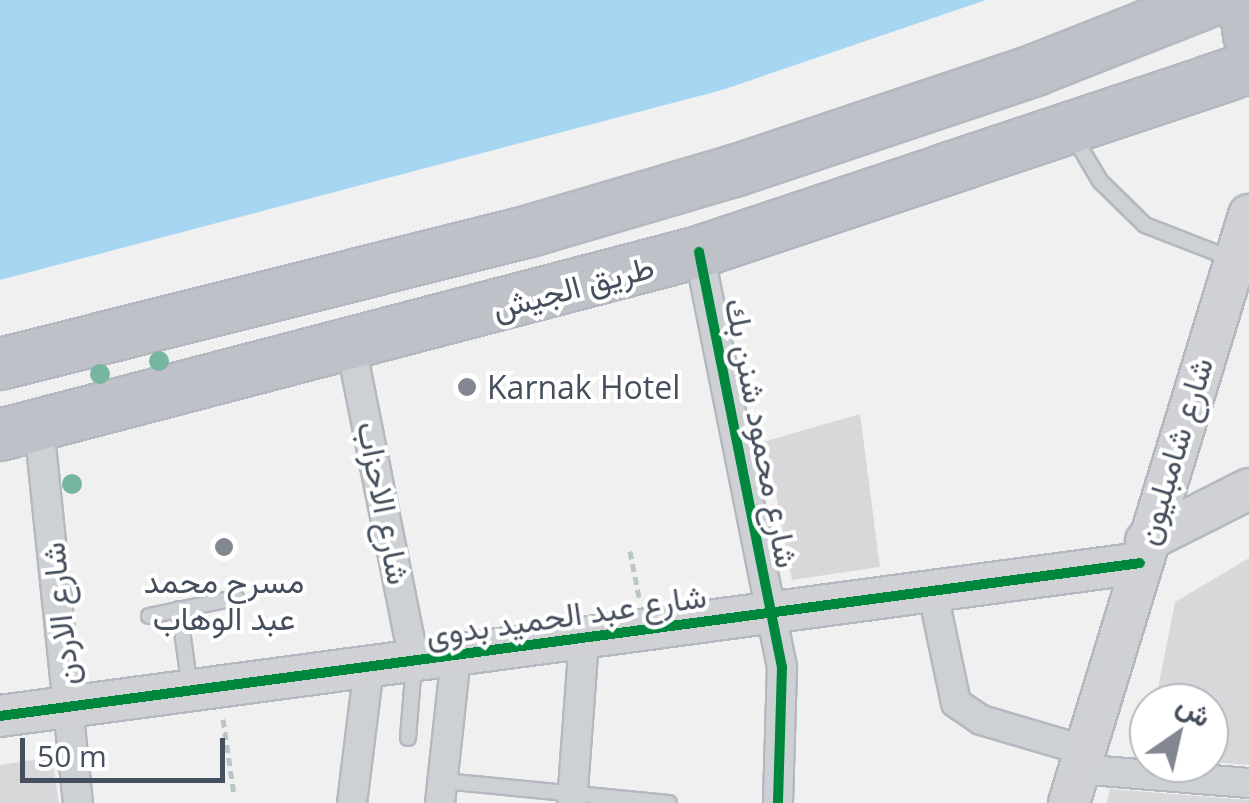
<!DOCTYPE html>
<html>
<head>
<meta charset="utf-8">
<style>
  body { margin:0 }
  #map { position:relative; width:1249px; height:803px; overflow:hidden; background:#f1f0f0; font-family:"Open Sans",Vazirmatn,sans-serif }
  div>[style] { position:absolute }
  .water>* { inset:0; background:#a6d6f1 }
  .building>* { inset:0; background:#d8d8db }
  .path>* { height:5px; margin-top:-2.5px; transform-origin:0; background:repeating-linear-gradient(90deg,#bac6c5 0 8px,transparent 0 13px) }
  .roads { filter:drop-shadow(2px 0 #b4b8c0) drop-shadow(-2px 0 #b4b8c0) drop-shadow(0 2px #b4b8c0) drop-shadow(0 -2px #b4b8c0) }
  .lane>* { height:14px; margin:-7px; padding:0 7px; transform-origin:7px; border-radius:7px; background:#ced1d4 }
  .street>* { height:28px; margin:-14px; padding:0 14px; transform-origin:14px; border-radius:14px; background:#ced1d4 }
  .secondary>* { height:40px; margin:-20px; padding:0 20px; transform-origin:20px; border-radius:20px; background:#cfd1d5 }
  .highway>* { height:50px; margin:-25px; padding:0 25px; transform-origin:25px; border-radius:25px; background:#bec1c8 }
  .cycleway>* { height:10px; margin:-5px; padding:0 5px; transform-origin:5px; border-radius:5px; background:#00873e }
  .trees>* { width:20px; height:20px; margin:-10px; border-radius:50%; background:#76b59f }
  .dots>* { width:28px; height:28px; translate:-50% -50%; box-sizing:border-box; border:5px solid #fff; border-radius:50% }
  span { translate:-50% -50%; white-space:nowrap; text-align:center; line-height:1.15; -webkit-text-stroke:8px #fff; paint-order:stroke }
  .street-label { font-size:32px; color:#464f5e }
  .poi-label { font-size:32px; color:#464f5e }
  .left { translate:0 -50%; text-align:left }
  .north { position:absolute; left:1129px; top:683px; width:100px; height:100px; box-sizing:border-box; background:#fff; border:2px solid #b5b9bf; border-radius:50%; rotate:34deg; font-size:28px; font-weight:700; line-height:40px; text-align:center; color:#464f5e }
  .north::after { content:''; display:block; margin:auto; width:35px; height:45px; background:#828791; clip-path:polygon(50% 0,100% 100%,50% 72%,0 100%) }
  .scale { position:absolute; left:20px; top:738px; width:205px; height:45px; box-sizing:border-box; border:5px solid #464f5e; border-top:0; padding-left:12px; font-size:30px; line-height:35px; white-space:nowrap; color:#464f5e; -webkit-text-stroke:8px #fff; paint-order:stroke }
</style>
</head>
<body>
<div id="map">
  <div class="water">
    <i style="clip-path:polygon(0 0,986px 0,722px 90px,0 280px)"></i>
  </div>
  <div class="building">
    <i style="clip-path:polygon(860px 414px,880px 567px,792px 580px,766px 441px)"></i>
    <i style="clip-path:polygon(1249px 558px,1249px 765px,1209px 762px,1209px 703px,1155px 703px,1175px 602px)"></i>
    <i style="clip-path:polygon(52px 757px,59px 803px,0 803px,0 765px)"></i>
    <i style="clip-path:polygon(1110px 789px,1249px 800px,1249px 803px,1107px 803px)"></i>
  </div>
  <div class="path">
    <i style="left:630px;top:551px;width:47px;rotate:78.9deg"></i>
    <i style="left:223px;top:719px;width:76px;rotate:81.7deg"></i>
  </div>
  <div class="roads">
    <div class="lane">
      <i style="left:1074px;top:137px;width:51px;rotate:59.4deg"></i>
      <i style="left:1100px;top:181px;width:63px;rotate:44.4deg"></i>
      <i style="left:1145px;top:225px;width:93px;rotate:21.3deg"></i>
      <i style="left:179px;top:609px;width:80px;rotate:82.1deg"></i>
      <i style="left:149px;top:616px;width:89px;rotate:-11.7deg"></i>
      <i style="left:408px;top:738px;width:74px;rotate:-85.4deg"></i>
      <i style="left:443px;top:781px;width:227px;rotate:5.6deg"></i>
    </div>
    <div class="street">
      <i style="left:699px;top:252px;width:423px;rotate:78.7deg"></i>
      <i style="left:782px;top:667px;width:136px;rotate:91.7deg"></i>
      <i style="left:351px;top:346px;width:321px;rotate:78.7deg"></i>
      <i style="left:39px;top:426px;width:379px;rotate:84.1deg"></i>
      <i style="left:932px;top:589px;width:116px;rotate:78.1deg"></i>
      <i style="left:956px;top:703px;width:30px;rotate:34deg"></i>
      <i style="left:981px;top:720px;width:106px;rotate:16.4deg"></i>
      <i style="left:1078px;top:769px;width:172px;rotate:4.7deg"></i>
      <i style="left:352px;top:803px;width:138px;rotate:-82.9deg"></i>
      <i style="left:440px;top:803px;width:149px;rotate:-83.8deg"></i>
      <i style="left:572px;top:803px;width:165px;rotate:-85.8deg"></i>
    </div>
    <div class="secondary">
      <i style="left:1146px;top:541px;width:115px;rotate:-26.8deg"></i>
      <i style="left:0;top:716px;width:1150px;rotate:-7.64deg"></i>
      <i style="left:1069px;top:803px;width:615px;rotate:-72.98deg"></i>
    </div>
    <div class="highway">
      <i style="left:1244px;top:0;width:36px;rotate:82deg"></i>
      <i style="left:0;top:364px;width:546px;rotate:-14.09deg"></i>
      <i style="left:530px;top:231px;width:213px;rotate:-16.4deg"></i>
      <i style="left:734px;top:171px;width:317px;rotate:-18.5deg"></i>
      <i style="left:1035px;top:70px;width:191px;rotate:-21.5deg"></i>
      <i style="left:0;top:435px;width:723px;rotate:-14.67deg"></i>
      <i style="left:699px;top:252px;width:580px;rotate:-18.5deg"></i>
    </div>
  </div>
  <div class="cycleway">
    <i style="left:699px;top:252px;width:423px;rotate:78.7deg"></i>
    <i style="left:782px;top:667px;width:136px;rotate:91.7deg"></i>
    <i style="left:0;top:716px;width:1150px;rotate:-7.64deg"></i>
  </div>
  <div class="trees">
    <i style="left:159px;top:361px"></i>
    <i style="left:100px;top:374px"></i>
    <i style="left:72px;top:484px"></i>
  </div>
  <div class="dots">
    <i style="left:467px;top:387px;background:#828791"></i>
    <i style="left:224px;top:547px;background:#828791"></i>
  </div>
  <div class="street-label">
    <span style="left:573px;top:287px;rotate:-15deg">طريق الجيش</span>
    <span style="left:762px;top:433px;rotate:79deg">شارع محمود شنن بك</span>
    <span style="left:1174px;top:451px;rotate:-73deg">شارع شامبليون</span>
    <span style="left:384px;top:503px;rotate:79deg">شارع الاحزاب</span>
    <span style="left:60px;top:614px;rotate:-96deg">شارع الاردن</span>
    <span style="left:566px;top:615px;rotate:-8deg">شارع عبد الحميد بدوى</span>
  </div>
  <div class="poi-label">
    <span class="left" style="left:487px;top:387px">Karnak Hotel</span>
    <span style="left:224px;top:600px">مسرح محمد<br>عبد الوهاب</span>
  </div>
  <div class="north">ش</div>
  <div class="scale">50 m</div>
</div>
</body>
</html>
